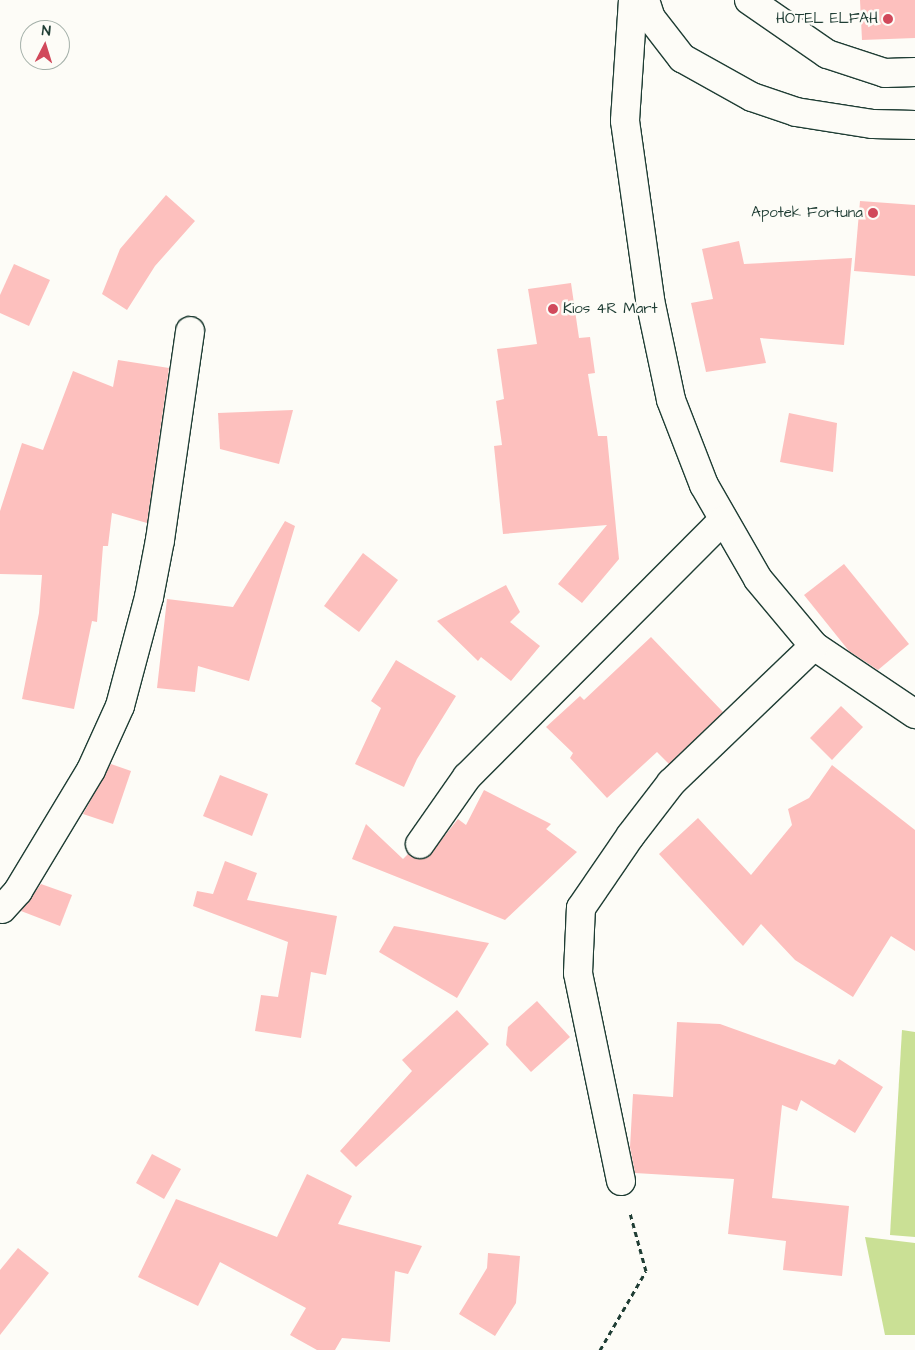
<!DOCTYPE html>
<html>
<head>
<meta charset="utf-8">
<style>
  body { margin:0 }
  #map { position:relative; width:915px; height:1350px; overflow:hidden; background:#fdfcf7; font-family:"Architects Daughter",sans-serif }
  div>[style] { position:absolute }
  .green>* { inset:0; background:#cae095 }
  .building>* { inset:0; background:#fdc0be }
  .path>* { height:3px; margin-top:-1.5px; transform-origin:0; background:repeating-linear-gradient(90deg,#1f3d34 0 5px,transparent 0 9px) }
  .roads { filter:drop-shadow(1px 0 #1f3d34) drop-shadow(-1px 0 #1f3d34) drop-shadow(0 1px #1f3d34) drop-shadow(0 -1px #1f3d34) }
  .minor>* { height:28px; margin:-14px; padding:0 14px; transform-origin:14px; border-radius:14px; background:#fdfcf7 }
  .highway>* { height:28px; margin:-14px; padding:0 14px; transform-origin:14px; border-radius:14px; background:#fdfcf7 }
  .dots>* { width:14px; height:14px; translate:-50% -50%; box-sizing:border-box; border:2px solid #fdfcf7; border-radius:50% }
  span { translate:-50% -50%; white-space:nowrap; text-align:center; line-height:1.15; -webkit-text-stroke:5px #fdfcf7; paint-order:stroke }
  .poi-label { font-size:15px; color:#1f3d34 }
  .right { translate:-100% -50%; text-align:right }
  .left { translate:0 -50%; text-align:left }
  .north { position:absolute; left:20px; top:20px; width:50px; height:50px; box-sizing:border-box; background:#fdfcf7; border:1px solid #a4b0a9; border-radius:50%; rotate:5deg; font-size:14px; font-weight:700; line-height:20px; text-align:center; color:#1f3d34 }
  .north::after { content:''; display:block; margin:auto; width:18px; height:22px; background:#d1495b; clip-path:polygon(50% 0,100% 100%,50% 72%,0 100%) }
</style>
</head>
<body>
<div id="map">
  <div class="green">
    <i style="clip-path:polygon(902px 1030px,915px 1032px,915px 1237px,890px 1235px)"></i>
    <i style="clip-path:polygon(865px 1237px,915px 1243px,915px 1335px,885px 1335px)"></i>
  </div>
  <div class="building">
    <i style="clip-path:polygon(860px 0,915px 0,915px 38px,862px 40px)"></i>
    <i style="clip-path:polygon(166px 195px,195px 221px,155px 266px,127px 310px,102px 294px,120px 249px)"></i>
    <i style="clip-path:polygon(860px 201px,915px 205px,915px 276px,854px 271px)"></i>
    <i style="clip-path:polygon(739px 241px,744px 264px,852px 258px,844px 345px,760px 338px,766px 363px,706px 372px,691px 303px,713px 299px,702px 249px)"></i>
    <i style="clip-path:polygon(14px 264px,50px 280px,29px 326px,0 313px,0 295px)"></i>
    <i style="clip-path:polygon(571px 283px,579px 338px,590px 337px,595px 373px,588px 374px,598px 436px,607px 436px,619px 559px,582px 603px,558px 584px,607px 525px,503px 534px,494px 446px,502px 445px,496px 401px,504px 399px,497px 349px,537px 344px,528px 289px)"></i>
    <i style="clip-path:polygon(118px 360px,169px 368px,147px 523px,112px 513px,108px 546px,103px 546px,97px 622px,92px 621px,74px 709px,22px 699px,39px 613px,42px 575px,0 574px,0 511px,22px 443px,43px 450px,73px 371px,113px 387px)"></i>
    <i style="clip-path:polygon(293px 410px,279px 464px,220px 449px,218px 413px)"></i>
    <i style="clip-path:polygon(789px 413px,837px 423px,833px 472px,780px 462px)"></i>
    <i style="clip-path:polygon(285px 521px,295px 526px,249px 681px,198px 666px,195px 692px,157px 688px,167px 599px,233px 607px)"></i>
    <i style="clip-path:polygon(363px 553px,398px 580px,359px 632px,324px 606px)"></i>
    <i style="clip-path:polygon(844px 564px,909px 644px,878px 670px,849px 651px,804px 595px)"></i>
    <i style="clip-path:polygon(506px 585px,520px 612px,510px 622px,540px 646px,511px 681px,481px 657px,478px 661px,437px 621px)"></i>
    <i style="clip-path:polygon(651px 637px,723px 712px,669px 764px,657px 752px,607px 798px,570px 758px,573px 753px,546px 727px,580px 696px,584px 700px)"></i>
    <i style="clip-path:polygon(396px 660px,456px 696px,417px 759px,404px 787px,355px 764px,381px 708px,371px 701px)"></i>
    <i style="clip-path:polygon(841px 706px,863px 727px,832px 760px,810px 738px)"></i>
    <i style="clip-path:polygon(111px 764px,131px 771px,113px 824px,83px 814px)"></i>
    <i style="clip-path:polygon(832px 765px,915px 830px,915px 951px,891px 936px,853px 997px,795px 960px,761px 924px,743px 946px,659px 854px,698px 818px,751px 875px,792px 825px,788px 809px,809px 798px)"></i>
    <i style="clip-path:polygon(220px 775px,268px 794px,252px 836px,203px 816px)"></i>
    <i style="clip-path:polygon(484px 790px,551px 824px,546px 829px,577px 852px,505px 920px,352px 859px,366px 824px,403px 859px,408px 854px,418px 859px,427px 858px,458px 819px,466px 825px)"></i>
    <i style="clip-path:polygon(225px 861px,257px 873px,247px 900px,337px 916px,326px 975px,311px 972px,301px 1038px,255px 1031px,261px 995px,278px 997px,288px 942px,193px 906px,197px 891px,213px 894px)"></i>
    <i style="clip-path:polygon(41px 884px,72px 895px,60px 926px,21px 911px)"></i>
    <i style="clip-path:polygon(394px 926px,489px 943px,457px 998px,379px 952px)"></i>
    <i style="clip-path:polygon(537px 1001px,570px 1037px,531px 1072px,506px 1045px,508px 1027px)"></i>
    <i style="clip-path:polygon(457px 1010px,489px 1044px,356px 1167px,340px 1151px,412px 1071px,402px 1060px)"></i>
    <i style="clip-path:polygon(677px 1022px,720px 1024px,835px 1065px,839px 1059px,883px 1087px,855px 1133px,801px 1100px,797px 1111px,782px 1105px,772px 1198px,849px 1206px,842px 1276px,783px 1270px,786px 1241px,728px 1234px,734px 1179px,635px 1173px,630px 1147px,633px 1094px,673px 1097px)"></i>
    <i style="clip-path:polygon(152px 1154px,181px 1169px,164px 1199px,136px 1183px)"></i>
    <i style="clip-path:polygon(307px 1174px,352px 1196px,338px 1224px,422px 1246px,408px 1274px,395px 1271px,390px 1342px,342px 1338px,335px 1350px,317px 1350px,290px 1335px,306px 1308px,220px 1262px,198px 1306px,138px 1277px,176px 1199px,277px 1237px)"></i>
    <i style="clip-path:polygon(18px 1248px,49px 1273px,0 1335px,0 1270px)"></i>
    <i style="clip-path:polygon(488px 1253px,520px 1256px,516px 1303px,495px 1336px,459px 1314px,487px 1268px)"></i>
  </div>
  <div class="path">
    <i style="left:600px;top:1350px;width:91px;rotate:-59.8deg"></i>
    <i style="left:646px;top:1271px;width:60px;rotate:-105.4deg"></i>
  </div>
  <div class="roads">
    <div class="minor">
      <i style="left:633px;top:0;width:121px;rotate:93.8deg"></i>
      <i style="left:625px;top:121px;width:181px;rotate:82deg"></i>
      <i style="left:650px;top:300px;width:102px;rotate:78.1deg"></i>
      <i style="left:671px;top:400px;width:91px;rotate:68.8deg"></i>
      <i style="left:704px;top:485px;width:108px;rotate:60.1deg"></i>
      <i style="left:758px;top:579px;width:87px;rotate:50.1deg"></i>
      <i style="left:814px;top:646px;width:122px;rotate:34deg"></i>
      <i style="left:420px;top:844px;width:82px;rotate:-55deg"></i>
      <i style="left:467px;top:777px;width:361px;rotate:-45.1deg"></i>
      <i style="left:2px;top:909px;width:24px;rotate:-48deg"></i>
      <i style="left:18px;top:891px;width:141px;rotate:-58.9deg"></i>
      <i style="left:91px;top:770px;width:70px;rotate:-65.6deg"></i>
      <i style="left:120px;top:706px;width:113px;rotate:-75.1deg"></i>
      <i style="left:149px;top:597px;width:58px;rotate:-79.1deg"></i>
      <i style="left:160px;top:540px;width:211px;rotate:-81.8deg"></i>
      <i style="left:621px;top:1181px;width:212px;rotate:-101.7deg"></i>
      <i style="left:578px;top:973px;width:65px;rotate:-87.4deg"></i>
      <i style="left:581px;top:908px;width:88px;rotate:-55.6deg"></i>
      <i style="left:631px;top:835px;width:66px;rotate:-52.4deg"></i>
      <i style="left:671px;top:783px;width:198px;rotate:-43.8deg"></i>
    </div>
    <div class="highway">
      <i style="left:645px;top:0;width:19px;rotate:72deg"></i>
      <i style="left:651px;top:18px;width:51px;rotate:52.2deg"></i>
      <i style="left:682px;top:58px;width:80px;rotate:29.1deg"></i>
      <i style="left:752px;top:97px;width:46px;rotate:18.8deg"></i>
      <i style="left:796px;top:112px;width:78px;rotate:8.9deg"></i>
      <i style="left:873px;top:124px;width:42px;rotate:1.4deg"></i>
      <i style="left:749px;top:0;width:95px;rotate:34.7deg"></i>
      <i style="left:827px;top:54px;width:61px;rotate:18.1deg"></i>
      <i style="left:885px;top:73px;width:30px;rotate:-2deg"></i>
    </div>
  </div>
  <div class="dots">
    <i style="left:888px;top:19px;background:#d1495b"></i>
    <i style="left:873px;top:213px;background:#d1495b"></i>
    <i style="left:553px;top:309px;background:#d1495b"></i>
  </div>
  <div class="poi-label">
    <span class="right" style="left:878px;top:19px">HOTEL ELFAH</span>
    <span class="right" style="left:863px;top:213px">Apotek Fortuna</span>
    <span class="left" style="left:563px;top:309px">Kios 4R Mart</span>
  </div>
  <div class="north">N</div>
</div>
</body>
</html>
